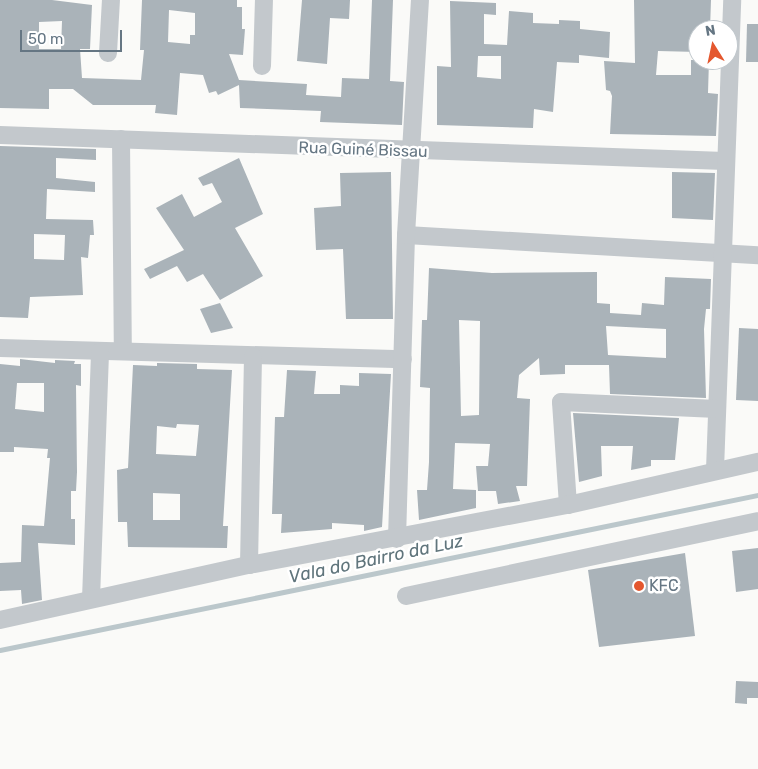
<!DOCTYPE html>
<html>
<head>
<meta charset="utf-8">
<style>
  body { margin:0 }
  #map { position:relative; width:758px; height:769px; overflow:hidden; background:#fafaf8; font-family:Rubik,sans-serif }
  div>[style] { position:absolute }
  .stream>* { height:4.5px; margin:-2.25px; padding:0 2.25px; transform-origin:2.25px; border-radius:2.25px; background:#bbc7cb }
  .building>* { inset:0; background:#aab3b9 }
  .minor>* { height:18px; margin:-9px; padding:0 9px; transform-origin:9px; border-radius:9px; background:#c3c8cc }
  .dots>* { width:14px; height:14px; translate:-50% -50%; box-sizing:border-box; border:2px solid #fff; border-radius:50% }
  span { translate:-50% -50%; white-space:nowrap; text-align:center; line-height:1.15; -webkit-text-stroke:5px #fff; paint-order:stroke }
  .street-label { font-size:16px; color:#657683 }
  .poi-label { font-size:16px; color:#657683 }
  .left { translate:0 -50%; text-align:left }
  .water-label { font-size:18px; color:#60757c; font-style:italic }
  .north { position:absolute; left:688px; top:20px; width:50px; height:50px; box-sizing:border-box; background:#fff; border:1px solid #c1c8cd; border-radius:50%; rotate:350deg; font-size:14px; font-weight:700; line-height:20px; text-align:center; color:#657683 }
  .north::after { content:''; display:block; margin:auto; width:18px; height:22px; background:#e4572e; clip-path:polygon(50% 0,100% 100%,50% 72%,0 100%) }
  .scale { position:absolute; left:20px; top:30px; width:102px; height:22px; box-sizing:border-box; border:2px solid #657683; border-top:0; padding-left:6px; font-size:15px; line-height:18px; white-space:nowrap; color:#657683; -webkit-text-stroke:4px #fff; paint-order:stroke }
</style>
</head>
<body>
<div id="map">
  <div class="stream">
    <i style="left:0;top:650px;width:774px;rotate:-11.56deg"></i>
  </div>
  <div class="building">
    <i style="clip-path:polygon(evenodd,0 0,52px 0,92px 5px,90px 49px,80px 49px,82px 78px,141px 80px,144px 50px,140px 50px,142px 0,237px 0,237px 7px,242px 7px,242px 29px,245px 29px,243px 55px,229px 54px,239px 80px,307px 84px,306px 95px,341px 97px,342px 78px,369px 79px,372px 0,393px 0,390px 81px,404px 82px,402px 125px,320px 122px,321px 111px,240px 108px,239px 85px,218px 95px,216px 91px,209px 93px,203px 75px,180px 73px,177px 115px,155px 113px,156px 105px,93px 105px,73px 89px,49px 89px,49px 109px,0 108px,0 0,169px 10px,195px 13px,195px 35px,190px 35px,190px 44px,168px 42px,169px 10px,0 0,62px 21px,61px 49px,39px 49px,39px 22px,62px 21px)"></i>
    <i style="clip-path:polygon(302px 0,350px 0,349px 19px,330px 18px,327px 64px,297px 61px)"></i>
    <i style="clip-path:polygon(634px 0,711px 0,710px 30px,698px 30px,698px 52px,658px 51px,656px 75px,691px 75px,691px 60px,709px 60px,708px 93px,718px 94px,716px 136px,610px 134px,612px 96px,610px 91px,606px 90px,604px 61px,635px 63px)"></i>
    <i style="clip-path:polygon(evenodd,450px 1px,496px 3px,496px 15px,484px 14px,484px 44px,507px 45px,509px 11px,533px 13px,533px 23px,559px 24px,559px 20px,580px 21px,580px 29px,610px 32px,609px 58px,579px 55px,579px 63px,557px 62px,553px 112px,534px 109px,533px 128px,437px 125px,437px 66px,451px 67px,450px 1px,478px 56px,501px 56px,501px 79px,477px 77px,478px 56px)"></i>
    <i style="clip-path:polygon(747px 24px,758px 24px,758px 62px,746px 62px)"></i>
    <i style="clip-path:polygon(evenodd,0 146px,96px 149px,96px 160px,56px 158px,56px 178px,95px 182px,95px 192px,47px 189px,46px 219px,93px 220px,94px 235px,90px 235px,88px 258px,81px 257px,83px 295px,30px 297px,28px 318px,0 317px,0 146px,34px 234px,65px 235px,64px 260px,34px 259px,34px 234px)"></i>
    <i style="clip-path:polygon(239px 158px,263px 214px,235px 228px,263px 276px,220px 300px,203px 274px,187px 282px,177px 266px,150px 279px,144px 269px,184px 250px,156px 208px,182px 194px,194px 217px,222px 202px,212px 183px,203px 186px,198px 178px)"></i>
    <i style="clip-path:polygon(391px 172px,393px 319px,346px 319px,343px 249px,316px 250px,314px 208px,341px 206px,340px 173px)"></i>
    <i style="clip-path:polygon(672px 172px,715px 173px,713px 220px,672px 218px)"></i>
    <i style="clip-path:polygon(evenodd,429px 268px,492px 273px,597px 272px,597px 303px,610px 304px,610px 313px,641px 315px,642px 303px,664px 305px,665px 277px,711px 279px,710px 309px,706px 309px,704px 329px,706px 398px,610px 394px,609px 365px,565px 365px,565px 374px,540px 375px,539px 358px,519px 375px,517px 398px,530px 399px,527px 486px,516px 486px,520px 501px,498px 504px,496px 491px,478px 491px,476px 466px,488px 466px,490px 444px,455px 443px,453px 489px,476px 490px,476px 508px,419px 520px,417px 490px,427px 490px,429px 462px,430px 388px,420px 387px,422px 320px,427px 320px,429px 268px,459px 320px,480px 321px,479px 415px,461px 416px,459px 320px,429px 268px,606px 326px,666px 329px,666px 358px,608px 355px,606px 326px)"></i>
    <i style="clip-path:polygon(220px 303px,233px 328px,211px 333px,200px 309px)"></i>
    <i style="clip-path:polygon(739px 328px,758px 329px,758px 401px,736px 400px)"></i>
    <i style="clip-path:polygon(evenodd,20px 359px,55px 363px,55px 360px,75px 361px,74px 364px,81px 364px,81px 386px,76px 385px,77px 472px,76px 491px,71px 491px,71px 519px,75px 519px,75px 545px,38px 543px,42px 600px,22px 604px,21px 590px,0 591px,0 563px,21px 562px,22px 525px,44px 526px,50px 458px,47px 458px,48px 449px,14px 447px,14px 452px,0 452px,0 364px,20px 366px,20px 359px,17px 383px,44px 383px,44px 412px,15px 409px,17px 383px)"></i>
    <i style="clip-path:polygon(evenodd,157px 363px,197px 364px,197px 369px,232px 370px,223px 526px,228px 526px,227px 548px,128px 547px,127px 522px,118px 522px,117px 470px,128px 468px,133px 365px,157px 366px,157px 363px,177px 424px,199px 425px,196px 456px,156px 454px,157px 426px,176px 428px,177px 424px,157px 363px,153px 493px,180px 494px,180px 520px,153px 520px,153px 493px)"></i>
    <i style="clip-path:polygon(287px 370px,316px 371px,314px 394px,340px 394px,340px 385px,359px 386px,359px 373px,391px 374px,382px 527px,364px 531px,364px 525px,332px 523px,332px 529px,281px 533px,282px 514px,272px 514px,275px 417px,284px 417px)"></i>
    <i style="clip-path:polygon(573px 413px,679px 418px,675px 460px,651px 460px,651px 466px,631px 470px,633px 446px,601px 446px,602px 476px,579px 482px)"></i>
    <i style="clip-path:polygon(758px 548px,758px 589px,736px 592px,732px 551px)"></i>
    <i style="clip-path:polygon(685px 553px,695px 636px,599px 647px,588px 570px)"></i>
    <i style="clip-path:polygon(736px 681px,758px 682px,758px 698px,747px 698px,747px 704px,735px 703px)"></i>
  </div>
  <div class="minor">
    <i style="left:108px;top:53px;width:53px;rotate:-86.8deg"></i>
    <i style="left:262px;top:66px;width:66px;rotate:-88.3deg"></i>
    <i style="left:0;top:135px;width:725px;rotate:2.05deg"></i>
    <i style="left:121px;top:139px;width:212px;rotate:89.5deg"></i>
    <i style="left:406px;top:235px;width:353px;rotate:3.3deg"></i>
    <i style="left:0;top:348px;width:403px;rotate:1.6deg"></i>
    <i style="left:715px;top:470px;width:470px;rotate:-87.9deg"></i>
    <i style="left:568px;top:505px;width:103px;rotate:-93.9deg"></i>
    <i style="left:561px;top:402px;width:156px;rotate:2.6deg"></i>
    <i style="left:397px;top:539px;width:304px;rotate:-88.3deg"></i>
    <i style="left:406px;top:235px;width:235px;rotate:-86.6deg"></i>
    <i style="left:249px;top:565px;width:208px;rotate:-88.9deg"></i>
    <i style="left:406px;top:596px;width:360px;rotate:-12deg"></i>
    <i style="left:91px;top:599px;width:247px;rotate:-87.9deg"></i>
    <i style="left:0;top:620px;width:255px;rotate:-12.5deg"></i>
    <i style="left:249px;top:565px;width:325px;rotate:-10.7deg"></i>
    <i style="left:568px;top:505px;width:195px;rotate:-12.8deg"></i>
  </div>
  <div class="dots">
    <i style="left:639px;top:586px;background:#e4572e"></i>
  </div>
  <div class="street-label">
    <span style="left:363px;top:150px;rotate:2deg">Rua Guiné Bissau</span>
  </div>
  <div class="poi-label">
    <span class="left" style="left:649px;top:586px">KFC</span>
  </div>
  <div class="water-label">
    <span style="left:376px;top:559px;rotate:-12deg">Vala do Bairro da Luz</span>
  </div>
  <div class="north">N</div>
  <div class="scale">50 m</div>
</div>
</body>
</html>
